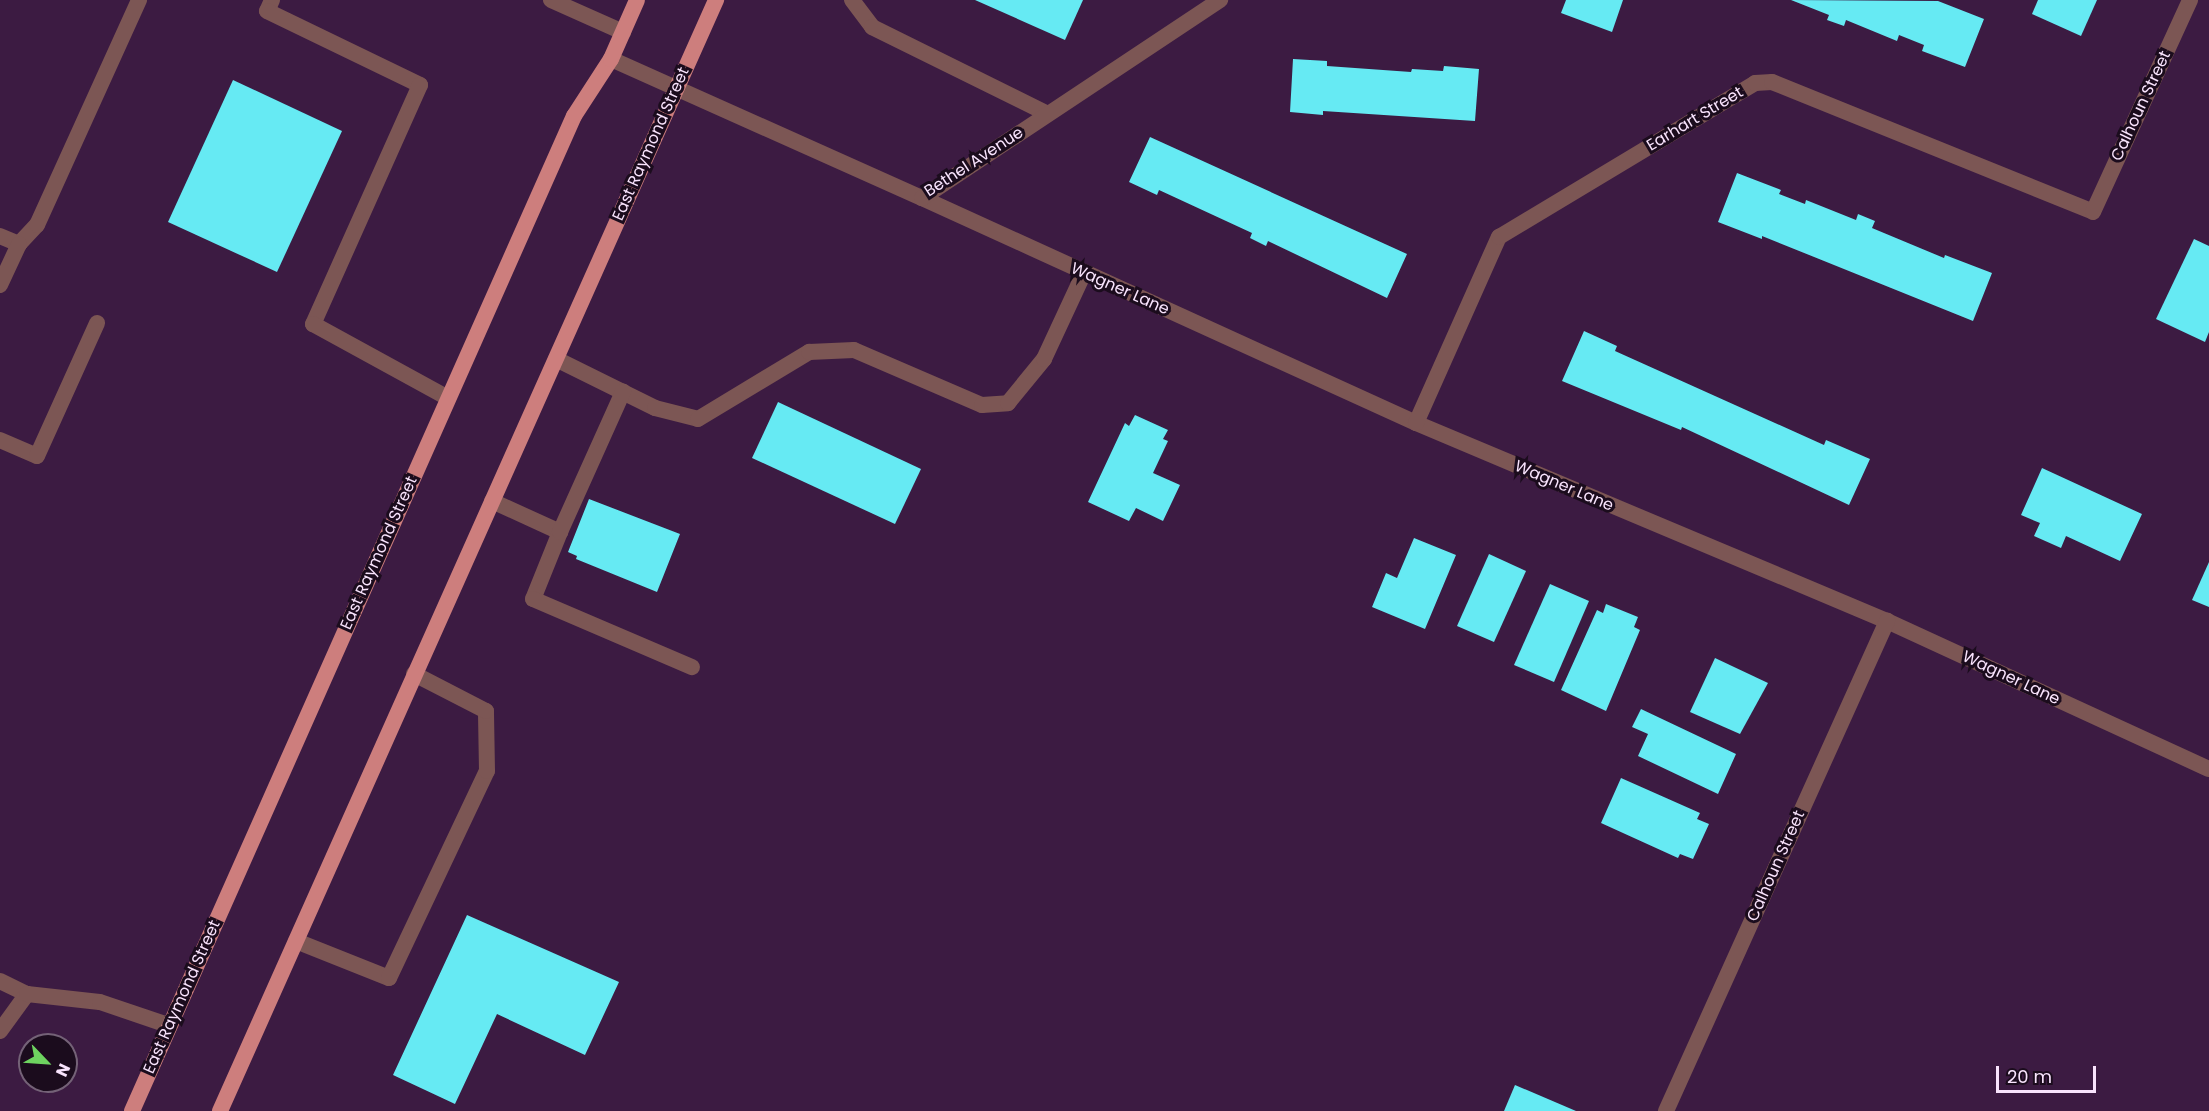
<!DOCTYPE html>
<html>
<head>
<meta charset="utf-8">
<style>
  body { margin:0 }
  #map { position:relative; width:2209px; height:1111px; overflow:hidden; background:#3c1b42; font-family:Poppins,sans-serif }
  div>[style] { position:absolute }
  .building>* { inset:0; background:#66eaf3 }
  .service>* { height:16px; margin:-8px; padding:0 8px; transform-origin:8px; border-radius:8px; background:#7c5654 }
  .minor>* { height:16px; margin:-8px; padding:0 8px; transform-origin:8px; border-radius:8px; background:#7c5654 }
  .tertiary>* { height:16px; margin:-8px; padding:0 8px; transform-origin:8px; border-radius:8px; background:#7c5654 }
  .primary>* { height:16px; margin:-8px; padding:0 8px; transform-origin:8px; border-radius:8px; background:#cd7e7d }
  span { translate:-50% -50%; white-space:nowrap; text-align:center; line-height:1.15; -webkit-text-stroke:6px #1b0c1d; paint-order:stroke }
  .street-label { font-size:16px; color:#f9e4fd }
  .north { position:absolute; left:18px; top:1033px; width:60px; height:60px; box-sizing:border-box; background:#1b0c1d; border:2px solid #746277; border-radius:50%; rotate:115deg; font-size:16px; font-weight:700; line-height:24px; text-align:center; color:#f9e4fd }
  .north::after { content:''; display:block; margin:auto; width:21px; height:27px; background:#6ed360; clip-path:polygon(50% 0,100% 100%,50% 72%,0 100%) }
  .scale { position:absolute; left:1996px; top:1066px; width:100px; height:27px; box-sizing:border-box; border:3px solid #f9e4fd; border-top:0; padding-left:8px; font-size:18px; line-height:21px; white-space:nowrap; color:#f9e4fd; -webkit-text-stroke:4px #1b0c1d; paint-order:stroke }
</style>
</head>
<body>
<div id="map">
  <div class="building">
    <i style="clip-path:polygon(975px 0,1083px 0,1065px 40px)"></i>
    <i style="clip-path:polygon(1566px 0,1623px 0,1612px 32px,1561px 13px)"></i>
    <i style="clip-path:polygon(1791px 0,1938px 1px,1984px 19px,1965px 67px,1922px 51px,1924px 45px,1899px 35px,1897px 41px,1846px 20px,1844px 26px,1827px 20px,1829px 15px)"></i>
    <i style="clip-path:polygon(2038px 0,2097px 0,2081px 36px,2032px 14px)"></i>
    <i style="clip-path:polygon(1293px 59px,1327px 61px,1327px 66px,1411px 72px,1412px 69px,1443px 71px,1444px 66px,1479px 69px,1475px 121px,1323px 111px,1323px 115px,1290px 112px)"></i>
    <i style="clip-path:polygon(233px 80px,342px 131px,277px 272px,168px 222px)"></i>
    <i style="clip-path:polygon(1150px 137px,1407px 254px,1387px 298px,1268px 241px,1266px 246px,1250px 238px,1252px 233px,1159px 190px,1157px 195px,1129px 182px)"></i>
    <i style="clip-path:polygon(1737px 173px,1781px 190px,1779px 194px,1805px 204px,1806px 200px,1856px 220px,1858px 214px,1875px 221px,1872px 228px,1944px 258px,1945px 255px,1992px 273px,1973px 321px,1762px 236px,1762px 239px,1718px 222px)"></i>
    <i style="clip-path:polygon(2194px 239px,2209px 246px,2209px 332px,2205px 342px,2156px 319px)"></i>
    <i style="clip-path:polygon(1584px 331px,1617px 346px,1615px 351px,1824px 445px,1826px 440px,1870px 459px,1849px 505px,1682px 427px,1681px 430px,1562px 381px)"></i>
    <i style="clip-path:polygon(778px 402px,921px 469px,895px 524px,752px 458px)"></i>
    <i style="clip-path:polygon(1135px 415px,1168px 430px,1163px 439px,1168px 441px,1153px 473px,1180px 485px,1163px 521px,1136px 508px,1129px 521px,1088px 502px,1125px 423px,1129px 426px)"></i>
    <i style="clip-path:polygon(2042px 468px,2142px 514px,2120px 561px,2066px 536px,2061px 548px,2034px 536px,2040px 523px,2021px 515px)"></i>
    <i style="clip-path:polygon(589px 499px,680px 534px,657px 592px,576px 559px,577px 556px,568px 552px)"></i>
    <i style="clip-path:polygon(1414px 538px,1456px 555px,1425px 629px,1372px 607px,1386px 573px,1397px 578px)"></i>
    <i style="clip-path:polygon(1489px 554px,1526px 571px,1494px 642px,1457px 626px)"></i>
    <i style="clip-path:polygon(2209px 562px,2209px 607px,2192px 600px)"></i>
    <i style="clip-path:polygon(1550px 584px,1589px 601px,1554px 682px,1514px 665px)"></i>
    <i style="clip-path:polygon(1606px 604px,1638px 617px,1634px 627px,1640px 630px,1606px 711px,1561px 690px,1597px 610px,1603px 613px)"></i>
    <i style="clip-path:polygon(1715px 658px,1768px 683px,1740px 734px,1690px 712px)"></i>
    <i style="clip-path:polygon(1641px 709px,1736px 754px,1718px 794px,1638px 756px,1648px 734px,1632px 727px)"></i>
    <i style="clip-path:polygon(1621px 778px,1700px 813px,1697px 819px,1709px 824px,1693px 859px,1680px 854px,1678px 858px,1601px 823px)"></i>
    <i style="clip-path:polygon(467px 915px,619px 982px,585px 1055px,497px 1014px,455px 1104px,393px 1075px)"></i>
    <i style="clip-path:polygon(1515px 1085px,1576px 1111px,1504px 1111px)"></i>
  </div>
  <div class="service">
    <i style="left:272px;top:0;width:12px;rotate:114deg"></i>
    <i style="left:267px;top:11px;width:170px;rotate:25.8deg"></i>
    <i style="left:420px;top:85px;width:262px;rotate:114.1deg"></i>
    <i style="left:313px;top:324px;width:154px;rotate:28.7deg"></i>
    <i style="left:551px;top:0;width:79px;rotate:24deg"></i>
    <i style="left:852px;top:0;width:34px;rotate:53deg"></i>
    <i style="left:872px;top:27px;width:196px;rotate:26.3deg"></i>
    <i style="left:0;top:236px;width:21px;rotate:23deg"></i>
    <i style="left:19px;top:244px;width:26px;rotate:-47deg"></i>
    <i style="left:37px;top:225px;width:247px;rotate:-65.6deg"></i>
    <i style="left:0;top:285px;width:45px;rotate:-65.1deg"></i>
    <i style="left:556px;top:359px;width:110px;rotate:26.3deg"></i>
    <i style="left:655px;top:408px;width:44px;rotate:14.3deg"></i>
    <i style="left:698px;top:419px;width:130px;rotate:-31.1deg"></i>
    <i style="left:809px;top:352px;width:45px;rotate:-2.5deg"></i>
    <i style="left:854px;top:350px;width:139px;rotate:23.3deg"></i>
    <i style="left:982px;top:405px;width:26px;rotate:-4deg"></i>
    <i style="left:1008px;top:403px;width:57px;rotate:-50.7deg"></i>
    <i style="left:1044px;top:359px;width:95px;rotate:-65.1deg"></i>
    <i style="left:0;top:440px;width:40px;rotate:23.4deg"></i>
    <i style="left:37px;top:456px;width:146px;rotate:-65.7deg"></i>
    <i style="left:492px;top:501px;width:75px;rotate:24.5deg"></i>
    <i style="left:560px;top:532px;width:72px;rotate:111.9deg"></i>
    <i style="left:533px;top:599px;width:173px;rotate:23.2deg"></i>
    <i style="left:560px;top:532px;width:154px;rotate:-65.8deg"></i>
    <i style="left:296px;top:941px;width:100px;rotate:21.7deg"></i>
    <i style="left:389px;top:978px;width:229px;rotate:-64.7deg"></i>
    <i style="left:487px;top:771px;width:60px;rotate:-91deg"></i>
    <i style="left:486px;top:711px;width:81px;rotate:-152.8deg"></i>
    <i style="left:0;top:981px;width:30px;rotate:26deg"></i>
    <i style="left:0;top:1031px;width:46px;rotate:-53.9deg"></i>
    <i style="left:27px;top:994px;width:73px;rotate:6.3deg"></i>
    <i style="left:100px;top:1002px;width:72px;rotate:18.7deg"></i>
  </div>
  <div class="minor">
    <i style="left:922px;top:198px;width:543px;rotate:24.49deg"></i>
    <i style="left:1416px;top:423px;width:511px;rotate:22.8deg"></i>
    <i style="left:1887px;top:621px;width:354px;rotate:24.7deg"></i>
    <i style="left:1416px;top:423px;width:204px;rotate:-66deg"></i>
    <i style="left:1499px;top:237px;width:299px;rotate:-31deg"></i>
    <i style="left:1755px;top:83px;width:17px;rotate:-3deg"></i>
    <i style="left:1772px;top:82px;width:346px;rotate:22deg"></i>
    <i style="left:2093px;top:212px;width:233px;rotate:-65.4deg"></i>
    <i style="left:1666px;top:1111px;width:538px;rotate:-65.72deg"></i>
  </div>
  <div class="tertiary">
    <i style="left:611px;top:59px;width:341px;rotate:24.1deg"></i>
    <i style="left:922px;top:198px;width:358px;rotate:-33.6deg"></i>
  </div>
  <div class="primary">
    <i style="left:132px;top:1111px;width:1089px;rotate:-66.05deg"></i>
    <i style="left:574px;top:116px;width:68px;rotate:-57deg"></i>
    <i style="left:611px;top:59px;width:64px;rotate:-66.2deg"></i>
    <i style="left:220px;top:1111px;width:1217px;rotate:-65.94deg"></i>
  </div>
  <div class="street-label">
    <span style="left:2141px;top:106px;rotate:-65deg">Calhoun Street</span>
    <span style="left:1695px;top:119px;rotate:-31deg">Earhart Street</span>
    <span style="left:651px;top:144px;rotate:-66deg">East Raymond Street</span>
    <span style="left:974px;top:162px;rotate:-33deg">Bethel Avenue</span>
    <span style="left:1120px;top:289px;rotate:24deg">Wagner Lane</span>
    <span style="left:1564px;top:486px;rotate:23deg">Wagner Lane</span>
    <span style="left:379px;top:553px;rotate:-66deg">East Raymond Street</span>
    <span style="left:2011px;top:678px;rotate:25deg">Wagner Lane</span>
    <span style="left:1776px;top:866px;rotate:-66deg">Calhoun Street</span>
    <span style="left:182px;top:997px;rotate:-66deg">East Raymond Street</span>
  </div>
  <div class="north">N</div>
  <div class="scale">20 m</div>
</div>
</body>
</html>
